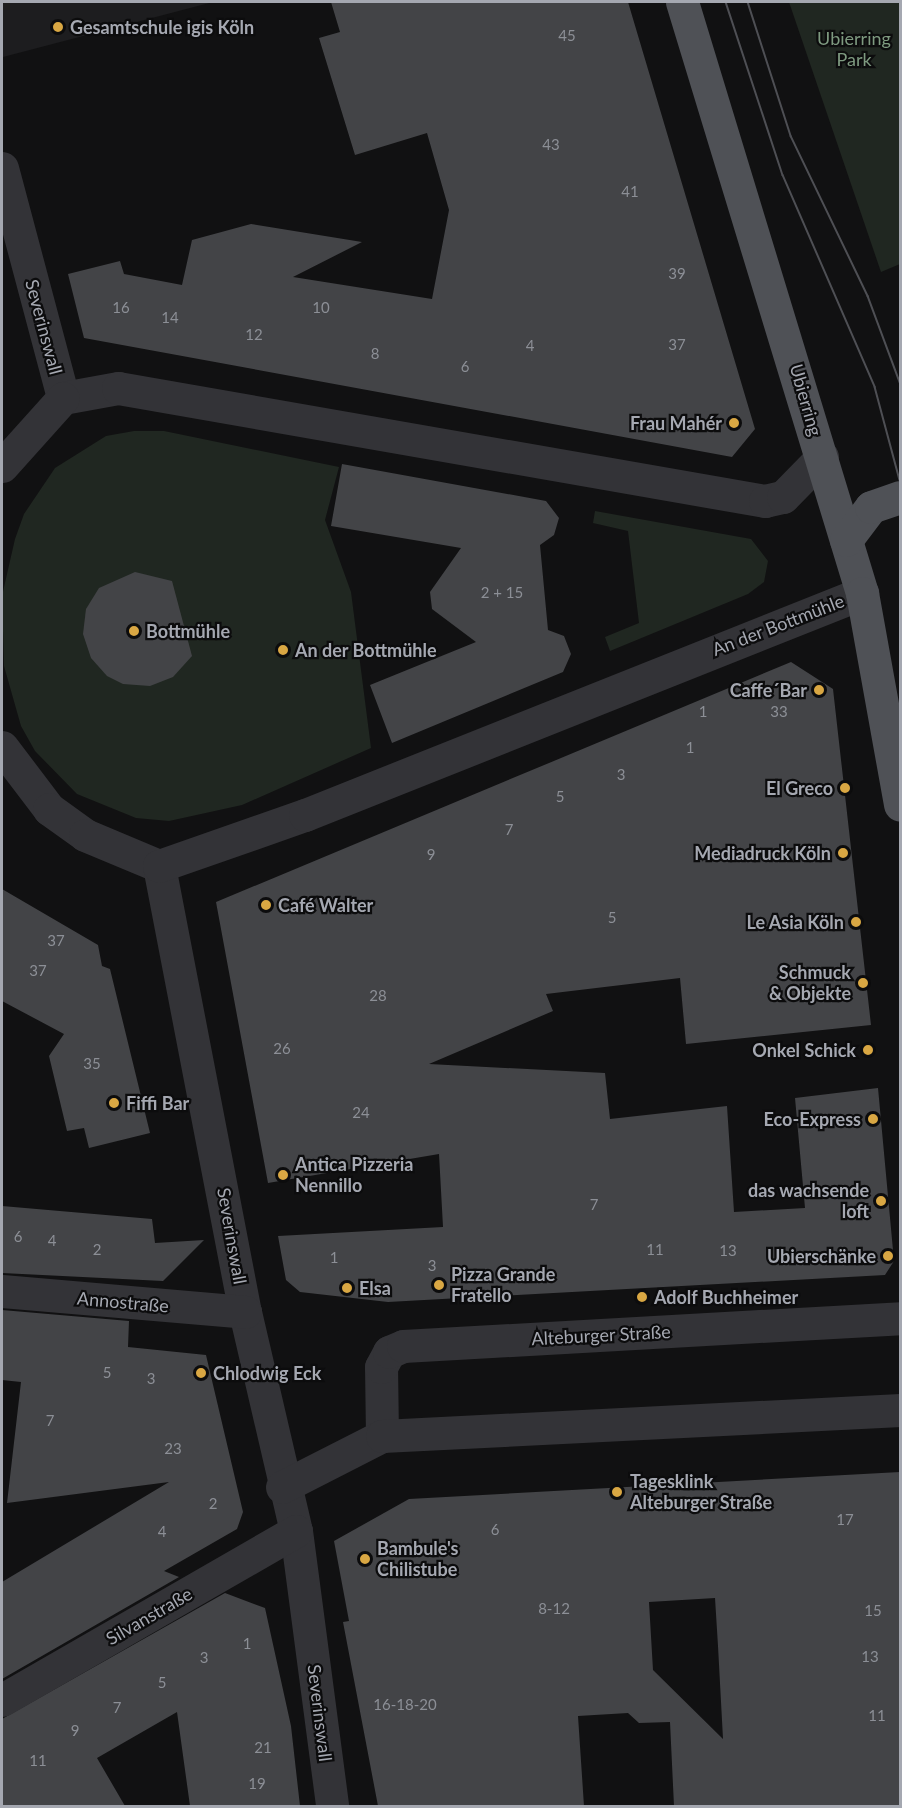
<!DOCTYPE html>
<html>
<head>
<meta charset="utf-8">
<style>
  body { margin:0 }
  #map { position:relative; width:902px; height:1808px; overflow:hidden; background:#111112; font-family:Lato,sans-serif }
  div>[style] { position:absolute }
  .built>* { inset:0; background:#1d1d1f }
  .green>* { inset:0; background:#202721 }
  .building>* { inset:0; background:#434447 }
  .minor>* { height:33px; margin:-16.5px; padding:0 16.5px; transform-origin:16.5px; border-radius:16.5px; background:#333337 }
  .primary>* { height:33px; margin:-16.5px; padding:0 16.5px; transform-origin:16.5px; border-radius:16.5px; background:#4f5156 }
  .tram>* { height:1.5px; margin:-0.75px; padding:0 0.75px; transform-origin:0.75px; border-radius:0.75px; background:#4e4f54 }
  .dots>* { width:16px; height:16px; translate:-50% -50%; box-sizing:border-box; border:3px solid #0c0c0d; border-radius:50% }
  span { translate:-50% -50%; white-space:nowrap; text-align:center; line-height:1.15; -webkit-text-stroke:4.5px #0c0c0d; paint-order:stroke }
  .number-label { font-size:15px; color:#8c8f96 }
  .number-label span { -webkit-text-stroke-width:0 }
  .poi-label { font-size:18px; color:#a5a8b1; font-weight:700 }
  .left { translate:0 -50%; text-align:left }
  .right { translate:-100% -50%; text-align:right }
  .park-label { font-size:18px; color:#7e9a80 }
  .street-label { font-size:18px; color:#a5a8b1 }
  .frame { position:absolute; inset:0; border:3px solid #a5a8b1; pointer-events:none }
</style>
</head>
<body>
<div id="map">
  <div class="built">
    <i style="clip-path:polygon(2px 2px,213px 2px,3px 57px)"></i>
  </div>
  <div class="green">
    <i style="clip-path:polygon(789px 2px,900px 2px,900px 264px,881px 272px)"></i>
    <i style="clip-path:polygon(134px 431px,164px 431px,339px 467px,325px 520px,351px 592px,371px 748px,242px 805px,169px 821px,136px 818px,77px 794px,35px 751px,21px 726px,4px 666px,2px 596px,15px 539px,24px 514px,55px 468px,106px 436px)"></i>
    <i style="clip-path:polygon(595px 511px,751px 539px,768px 561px,764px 582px,748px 594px,610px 651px,605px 637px,639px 623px,628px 531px,593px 523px)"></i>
  </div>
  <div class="building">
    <i style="clip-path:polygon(331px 2px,628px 2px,755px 429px,732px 457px,84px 338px,68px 274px,120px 261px,124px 274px,182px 285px,192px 240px,251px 224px,362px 242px,293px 277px,432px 299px,449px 210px,427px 133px,355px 155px,319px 38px,340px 32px)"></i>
    <i style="clip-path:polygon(342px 464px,546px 501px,559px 518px,554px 535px,540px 545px,548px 630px,564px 636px,571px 654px,563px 672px,392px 743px,370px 685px,476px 642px,432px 609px,430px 592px,461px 548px,331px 526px)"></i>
    <i style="clip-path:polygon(135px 572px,172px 581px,192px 656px,173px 677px,150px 686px,123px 684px,107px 676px,91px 658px,83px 634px,86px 609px,99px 588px)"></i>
    <i style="clip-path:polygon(791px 662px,833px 689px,871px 1025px,686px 1044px,680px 978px,546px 994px,553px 1011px,429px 1064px,605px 1073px,610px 1119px,727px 1106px,734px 1212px,805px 1208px,795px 1098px,878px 1088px,894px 1261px,885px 1275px,388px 1302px,300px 1292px,286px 1280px,278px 1236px,443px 1227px,439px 1154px,268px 1183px,216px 902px)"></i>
    <i style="clip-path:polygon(2px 889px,98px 945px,102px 966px,110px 969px,150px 1133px,89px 1148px,84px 1128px,67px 1131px,49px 1056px,64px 1034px,2px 1001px)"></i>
    <i style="clip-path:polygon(2px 1206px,152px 1219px,155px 1243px,204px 1240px,163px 1281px,2px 1273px)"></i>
    <i style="clip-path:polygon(2px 1310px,129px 1321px,128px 1347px,206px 1355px,243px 1512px,237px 1529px,164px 1571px,179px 1577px,2px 1679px,2px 1582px,169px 1482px,7px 1503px,21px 1382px,2px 1380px)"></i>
    <i style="clip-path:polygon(evenodd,900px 1472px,900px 1806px,674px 1806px,670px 1722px,639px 1723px,628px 1713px,578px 1716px,584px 1806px,378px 1806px,343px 1622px,349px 1621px,334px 1541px,409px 1499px,900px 1472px,715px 1598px,718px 1646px,723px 1739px,653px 1670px,649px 1602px,715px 1598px)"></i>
    <i style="clip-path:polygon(225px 1593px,265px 1608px,291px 1726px,300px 1806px,190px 1806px,177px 1712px,97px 1758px,125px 1806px,2px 1806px,2px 1719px)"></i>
  </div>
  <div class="minor">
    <i style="left:2px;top:168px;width:238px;rotate:75.1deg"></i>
    <i style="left:63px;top:398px;width:56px;rotate:-10.3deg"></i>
    <i style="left:118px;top:388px;width:657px;rotate:9.91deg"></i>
    <i style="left:765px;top:501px;width:18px;rotate:-13deg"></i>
    <i style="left:783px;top:497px;width:56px;rotate:-45.7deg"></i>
    <i style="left:2px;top:466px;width:91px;rotate:-48.1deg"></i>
    <i style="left:2px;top:747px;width:78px;rotate:52.8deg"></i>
    <i style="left:49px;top:809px;width:44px;rotate:35.8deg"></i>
    <i style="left:85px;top:835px;width:80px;rotate:22.7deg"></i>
    <i style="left:159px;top:866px;width:454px;rotate:79.1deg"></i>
    <i style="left:245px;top:1312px;width:225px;rotate:76.9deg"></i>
    <i style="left:296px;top:1531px;width:277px;rotate:82.5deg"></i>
    <i style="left:159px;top:866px;width:155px;rotate:-19.3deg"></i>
    <i style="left:305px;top:815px;width:600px;rotate:-21.73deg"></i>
    <i style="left:2px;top:1291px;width:244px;rotate:4.9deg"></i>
    <i style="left:382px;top:1436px;width:69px;rotate:-90.8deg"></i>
    <i style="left:381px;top:1367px;width:17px;rotate:-62deg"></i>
    <i style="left:389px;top:1352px;width:15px;rotate:-23deg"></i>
    <i style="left:403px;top:1346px;width:498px;rotate:-3.2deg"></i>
    <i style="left:282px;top:1487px;width:112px;rotate:-27deg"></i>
    <i style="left:382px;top:1436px;width:519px;rotate:-2.87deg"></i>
    <i style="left:2px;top:1700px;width:339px;rotate:-29.9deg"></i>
  </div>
  <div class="primary">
    <i style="left:682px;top:2px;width:618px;rotate:73.06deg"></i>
    <i style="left:862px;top:593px;width:215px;rotate:79.8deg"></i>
    <i style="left:846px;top:540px;width:41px;rotate:-52.9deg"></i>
    <i style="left:871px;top:507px;width:31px;rotate:-19deg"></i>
  </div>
  <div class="tram">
    <i style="left:726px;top:2px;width:182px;rotate:71.8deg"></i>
    <i style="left:783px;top:175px;width:231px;rotate:66.5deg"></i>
    <i style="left:875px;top:387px;width:96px;rotate:75deg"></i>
    <i style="left:748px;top:2px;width:141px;rotate:72.2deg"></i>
    <i style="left:791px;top:136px;width:178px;rotate:64.3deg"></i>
    <i style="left:868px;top:296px;width:92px;rotate:69.6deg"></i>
  </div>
  <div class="dots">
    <i style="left:58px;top:27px;background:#d9a743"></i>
    <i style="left:734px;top:423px;background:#d9a743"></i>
    <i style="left:134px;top:631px;background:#d9a743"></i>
    <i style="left:283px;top:650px;background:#d9a743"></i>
    <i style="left:819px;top:690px;background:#d9a743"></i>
    <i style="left:845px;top:788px;background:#d9a743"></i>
    <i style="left:843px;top:853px;background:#d9a743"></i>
    <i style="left:266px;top:905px;background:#d9a743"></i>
    <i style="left:856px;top:922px;background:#d9a743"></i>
    <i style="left:863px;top:983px;background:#d9a743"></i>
    <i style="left:868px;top:1050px;background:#d9a743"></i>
    <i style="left:114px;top:1103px;background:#d9a743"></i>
    <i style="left:873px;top:1119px;background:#d9a743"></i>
    <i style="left:283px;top:1175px;background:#d9a743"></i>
    <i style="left:881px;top:1201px;background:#d9a743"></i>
    <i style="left:888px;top:1256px;background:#d9a743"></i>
    <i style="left:439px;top:1285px;background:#d9a743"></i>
    <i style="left:347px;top:1288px;background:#d9a743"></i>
    <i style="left:642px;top:1297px;background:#d9a743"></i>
    <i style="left:201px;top:1373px;background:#d9a743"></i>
    <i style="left:617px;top:1492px;background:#d9a743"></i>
    <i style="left:365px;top:1559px;background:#d9a743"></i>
  </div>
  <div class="number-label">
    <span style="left:567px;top:36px">45</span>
    <span style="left:551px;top:145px">43</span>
    <span style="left:630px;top:192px">41</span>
    <span style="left:677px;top:274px">39</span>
    <span style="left:121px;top:308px">16</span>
    <span style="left:321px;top:308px">10</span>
    <span style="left:170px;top:318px">14</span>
    <span style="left:254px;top:335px">12</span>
    <span style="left:677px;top:345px">37</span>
    <span style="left:530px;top:346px">4</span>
    <span style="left:375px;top:354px">8</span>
    <span style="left:465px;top:367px">6</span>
    <span style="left:502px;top:593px">2 + 15</span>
    <span style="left:703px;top:712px">1</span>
    <span style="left:779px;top:712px">33</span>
    <span style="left:690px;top:748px">1</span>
    <span style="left:621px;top:775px">3</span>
    <span style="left:560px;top:797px">5</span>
    <span style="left:509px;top:830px">7</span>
    <span style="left:431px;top:855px">9</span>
    <span style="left:612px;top:918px">5</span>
    <span style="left:56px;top:941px">37</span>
    <span style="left:38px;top:971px">37</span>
    <span style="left:378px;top:996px">28</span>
    <span style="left:282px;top:1049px">26</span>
    <span style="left:92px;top:1064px">35</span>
    <span style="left:361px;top:1113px">24</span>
    <span style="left:594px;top:1205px">7</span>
    <span style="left:18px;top:1237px">6</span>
    <span style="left:52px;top:1241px">4</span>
    <span style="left:97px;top:1250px">2</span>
    <span style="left:655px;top:1250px">11</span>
    <span style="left:728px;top:1251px">13</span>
    <span style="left:334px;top:1258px">1</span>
    <span style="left:432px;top:1266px">3</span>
    <span style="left:107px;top:1373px">5</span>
    <span style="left:151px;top:1379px">3</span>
    <span style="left:50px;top:1421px">7</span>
    <span style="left:173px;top:1449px">23</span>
    <span style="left:213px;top:1504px">2</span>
    <span style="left:845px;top:1520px">17</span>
    <span style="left:495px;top:1530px">6</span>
    <span style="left:162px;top:1532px">4</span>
    <span style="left:554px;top:1609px">8-12</span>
    <span style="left:873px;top:1611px">15</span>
    <span style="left:247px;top:1644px">1</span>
    <span style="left:870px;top:1657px">13</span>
    <span style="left:204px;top:1658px">3</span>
    <span style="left:162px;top:1683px">5</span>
    <span style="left:405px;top:1705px">16-18-20</span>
    <span style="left:117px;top:1708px">7</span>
    <span style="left:877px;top:1716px">11</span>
    <span style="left:75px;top:1731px">9</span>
    <span style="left:263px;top:1748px">21</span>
    <span style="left:38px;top:1761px">11</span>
    <span style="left:257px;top:1784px">19</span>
  </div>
  <div class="poi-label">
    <span class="left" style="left:70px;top:27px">Gesamtschule igis Köln</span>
    <span class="right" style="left:722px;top:423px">Frau Mahér</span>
    <span class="left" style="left:146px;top:631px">Bottmühle</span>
    <span class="left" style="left:295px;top:650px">An der Bottmühle</span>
    <span class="right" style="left:807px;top:690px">Caffe´Bar</span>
    <span class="right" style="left:833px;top:788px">El Greco</span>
    <span class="right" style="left:831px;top:853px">Mediadruck Köln</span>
    <span class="left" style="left:278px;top:905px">Café Walter</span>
    <span class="right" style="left:844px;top:922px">Le Asia Köln</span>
    <span class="right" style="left:851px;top:983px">Schmuck<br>&amp; Objekte</span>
    <span class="right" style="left:856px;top:1050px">Onkel Schick</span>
    <span class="left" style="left:126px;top:1103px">Fiffi Bar</span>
    <span class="right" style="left:861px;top:1119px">Eco-Express</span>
    <span class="left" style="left:295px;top:1175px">Antica Pizzeria<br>Nennillo</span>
    <span class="right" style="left:869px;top:1201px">das wachsende<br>loft</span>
    <span class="right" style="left:876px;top:1256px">Ubierschänke</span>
    <span class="left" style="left:451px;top:1285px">Pizza Grande<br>Fratello</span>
    <span class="left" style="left:359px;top:1288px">Elsa</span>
    <span class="left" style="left:654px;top:1297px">Adolf Buchheimer</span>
    <span class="left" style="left:213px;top:1373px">Chlodwig Eck</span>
    <span class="left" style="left:630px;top:1492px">Tagesklink<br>Alteburger Straße</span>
    <span class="left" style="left:377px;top:1559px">Bambule's<br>Chilistube</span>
  </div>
  <div class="park-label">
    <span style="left:854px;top:49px">Ubierring<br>Park</span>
  </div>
  <div class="street-label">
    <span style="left:44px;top:327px;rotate:75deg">Severinswall</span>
    <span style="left:806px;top:400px;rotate:74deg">Ubierring</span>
    <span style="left:778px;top:625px;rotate:-21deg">An der Bottmühle</span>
    <span style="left:232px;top:1236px;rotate:80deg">Severinswall</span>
    <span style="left:123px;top:1302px;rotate:5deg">Annostraße</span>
    <span style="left:601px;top:1335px;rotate:-3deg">Alteburger Straße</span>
    <span style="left:149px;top:1616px;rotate:-30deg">Silvanstraße</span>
    <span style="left:320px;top:1713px;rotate:83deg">Severinswall</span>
  </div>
  <div class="frame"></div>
</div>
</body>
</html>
